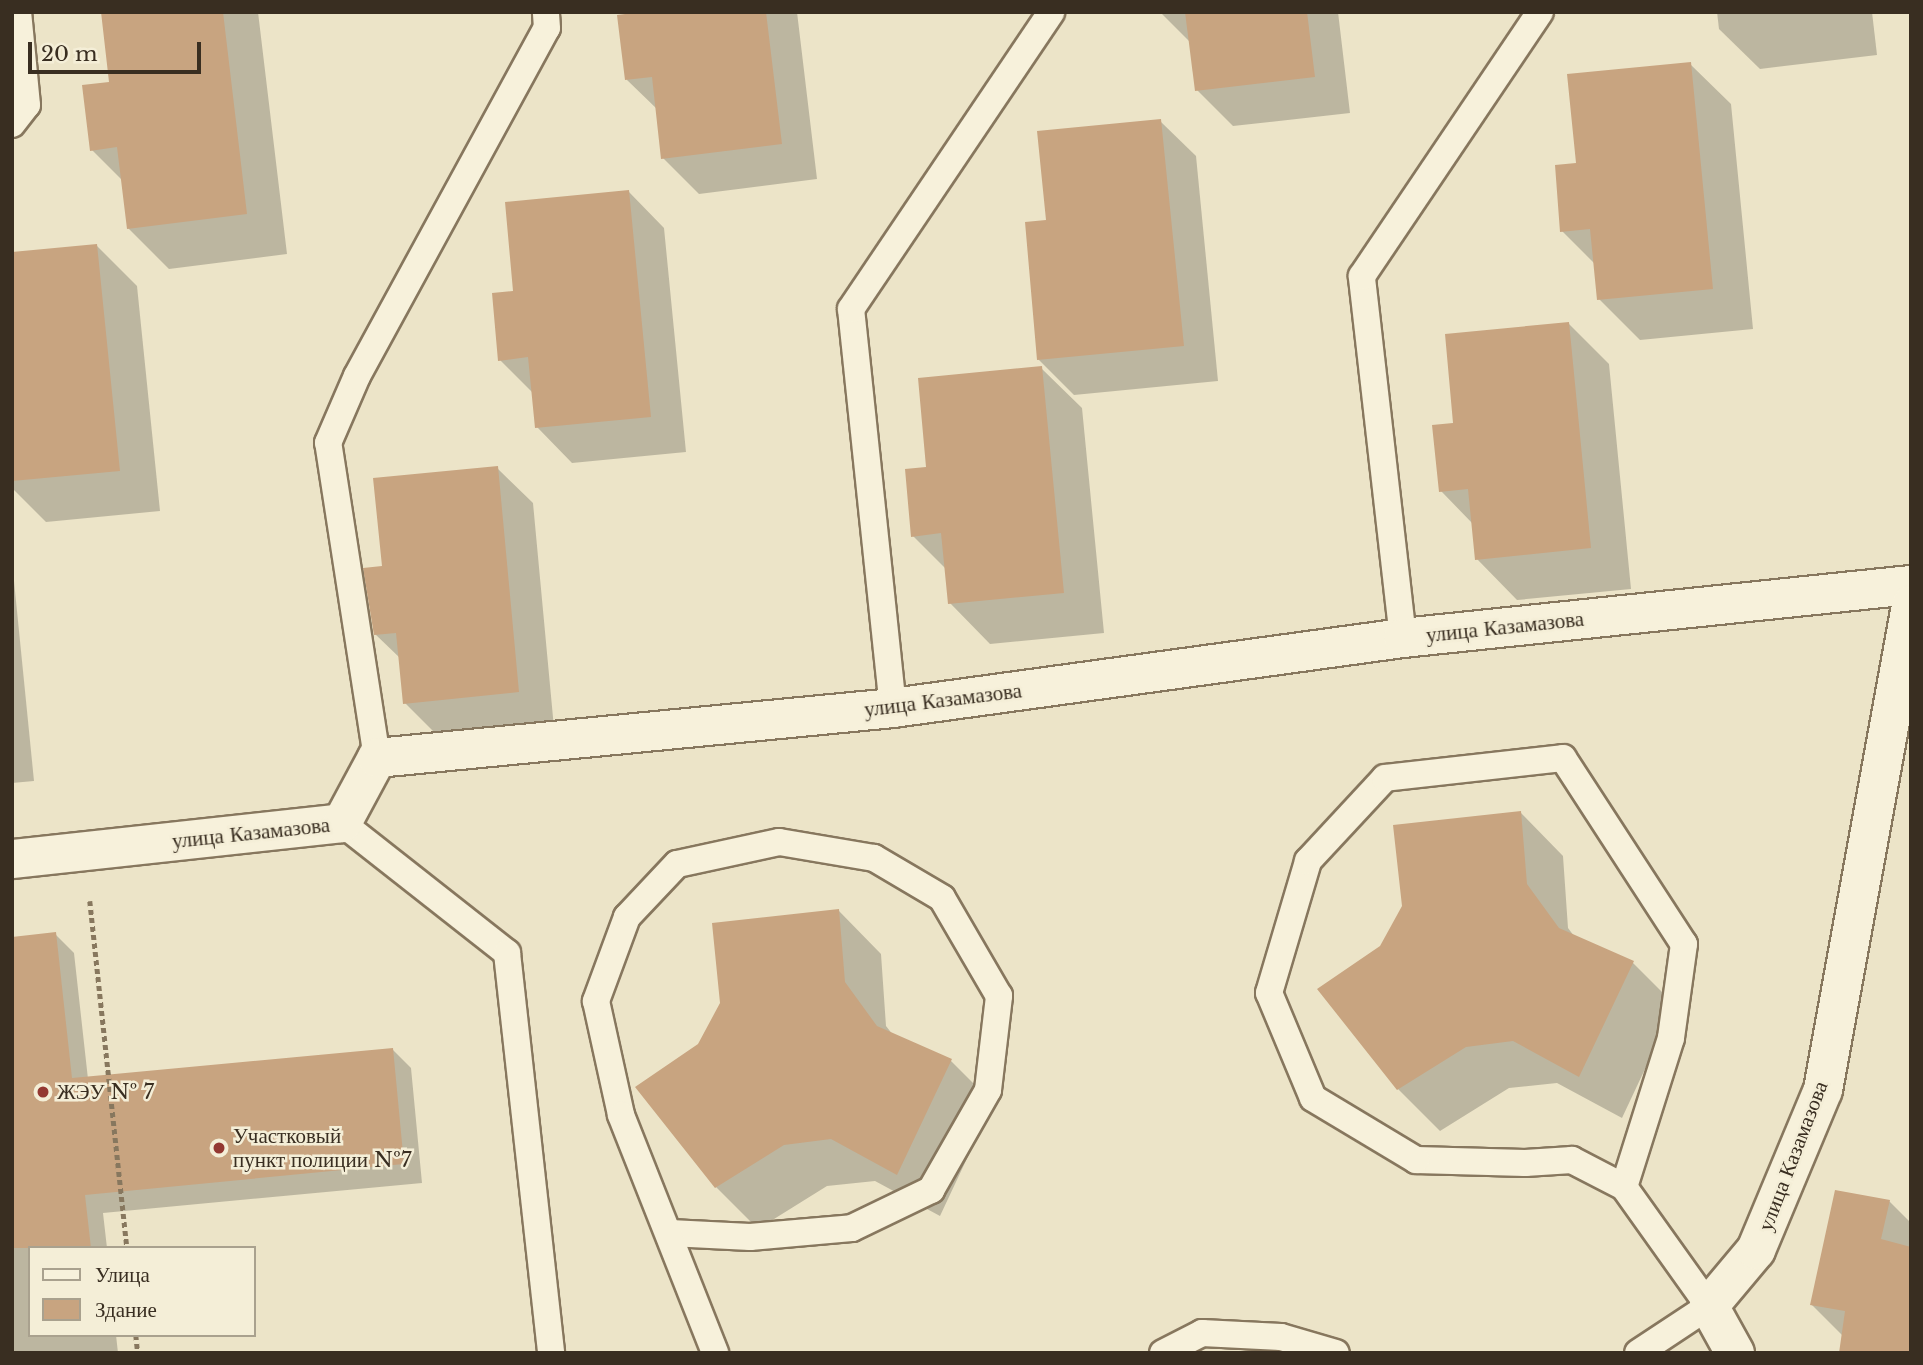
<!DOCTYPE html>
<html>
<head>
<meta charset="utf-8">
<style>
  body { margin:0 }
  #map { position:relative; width:1923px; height:1365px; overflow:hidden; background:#ece4c8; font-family:"Libre Baskerville",serif }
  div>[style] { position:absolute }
  .shadow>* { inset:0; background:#0003 }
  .building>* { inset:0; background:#c8a480 }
  .path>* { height:4.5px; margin-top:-2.25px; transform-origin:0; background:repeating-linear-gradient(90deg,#87775e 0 5px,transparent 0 8.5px) }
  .roads { filter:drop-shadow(2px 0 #87775e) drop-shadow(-2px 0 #87775e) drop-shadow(0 2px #87775e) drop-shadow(0 -2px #87775e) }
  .lane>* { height:26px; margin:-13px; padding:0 13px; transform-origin:13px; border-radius:13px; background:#f7f1db }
  .street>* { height:38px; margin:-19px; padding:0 19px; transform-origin:19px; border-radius:19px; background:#f7f1db }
  .dots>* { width:19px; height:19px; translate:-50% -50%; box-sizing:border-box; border:4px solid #f4eed7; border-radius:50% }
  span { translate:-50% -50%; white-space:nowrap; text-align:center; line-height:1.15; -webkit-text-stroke:5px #f4eed7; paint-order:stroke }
  .street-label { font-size:21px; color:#392e21 }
  .poi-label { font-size:21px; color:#392e21 }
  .left { translate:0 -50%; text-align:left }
  .frame { position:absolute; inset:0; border:14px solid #392e21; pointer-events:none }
  .legend { position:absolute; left:28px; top:1246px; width:228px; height:91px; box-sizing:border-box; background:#f4eed7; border:2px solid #a9a18e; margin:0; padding:9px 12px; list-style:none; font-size:21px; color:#392e21 }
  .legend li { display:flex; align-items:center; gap:14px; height:35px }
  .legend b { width:35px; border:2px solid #a9a18e }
  .scale { position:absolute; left:28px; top:42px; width:173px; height:32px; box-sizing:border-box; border:4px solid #392e21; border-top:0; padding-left:9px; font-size:21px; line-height:24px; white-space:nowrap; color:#392e21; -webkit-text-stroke:5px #f4eed7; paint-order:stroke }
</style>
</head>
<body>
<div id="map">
  <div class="shadow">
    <i style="clip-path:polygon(102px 12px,258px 12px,287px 254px,169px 269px,128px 228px,123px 181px,92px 150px,111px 83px)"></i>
    <i style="clip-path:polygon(645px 12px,797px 12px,817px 179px,699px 194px,663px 158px,658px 110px,627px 80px)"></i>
    <i style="clip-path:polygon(1160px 12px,1338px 12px,1350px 113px,1233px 126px,1197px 90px,1191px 43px)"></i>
    <i style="clip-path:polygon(1717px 12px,1872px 12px,1877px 55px,1760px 69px,1719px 29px)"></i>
    <i style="clip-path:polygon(1690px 64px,1731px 104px,1753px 329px,1640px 340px,1599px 299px,1596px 265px,1562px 231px,1578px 164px)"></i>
    <i style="clip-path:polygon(1160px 121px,1196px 156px,1218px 381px,1074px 395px,1038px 359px,1048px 221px)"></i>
    <i style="clip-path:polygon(629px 192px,664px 228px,686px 452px,572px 463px,537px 427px,533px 393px,500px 360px,515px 293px)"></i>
    <i style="clip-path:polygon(96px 245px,137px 286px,160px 511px,46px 522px,12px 488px,12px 254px)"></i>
    <i style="clip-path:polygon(1569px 324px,1609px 364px,1631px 589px,1517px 600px,1477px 559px,1473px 524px,1441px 491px,1455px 424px)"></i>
    <i style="clip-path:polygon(1041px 368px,1082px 408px,1104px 633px,990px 644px,950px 603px,946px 569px,913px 536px,928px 469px)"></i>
    <i style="clip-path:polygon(497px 468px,533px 503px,554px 728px,441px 739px,405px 703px,401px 659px,375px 634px,384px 568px)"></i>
    <i style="clip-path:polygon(12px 561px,34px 781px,12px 783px)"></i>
    <i style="clip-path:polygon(1521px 813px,1563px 856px,1568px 928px,1574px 936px,1633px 963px,1675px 1005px,1622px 1118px,1557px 1083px,1509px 1088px,1440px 1131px,1398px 1089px,1382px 947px)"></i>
    <i style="clip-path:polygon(839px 911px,881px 954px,886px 1026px,893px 1035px,951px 1061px,993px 1103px,940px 1216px,875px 1181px,827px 1186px,758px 1229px,716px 1187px,700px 1045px)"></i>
    <i style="clip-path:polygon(55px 934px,74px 953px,88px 1079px,392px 1049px,411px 1068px,422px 1183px,103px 1213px,107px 1248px,30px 1248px,30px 1335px,116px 1335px,118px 1353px,12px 1353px,12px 939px)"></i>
    <i style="clip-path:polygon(1889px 1201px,1911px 1223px,1911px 1353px,1843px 1336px,1812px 1305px)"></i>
  </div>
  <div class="building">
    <i style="clip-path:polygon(101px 12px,223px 12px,247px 214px,127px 229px,117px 147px,90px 151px,82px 85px,109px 82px)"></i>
    <i style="clip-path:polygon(641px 12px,766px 12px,782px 144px,661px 159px,652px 77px,625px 80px,621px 48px,617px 15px)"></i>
    <i style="clip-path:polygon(1185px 12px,1307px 12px,1315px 77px,1195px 91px)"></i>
    <i style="clip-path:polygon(1691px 62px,1713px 289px,1597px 300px,1590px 229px,1560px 232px,1555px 165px,1576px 163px,1567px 74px)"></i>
    <i style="clip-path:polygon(1161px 119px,1184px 346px,1037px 360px,1025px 222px,1046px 220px,1037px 131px)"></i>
    <i style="clip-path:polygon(629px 190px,651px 417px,535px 428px,528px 357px,498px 361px,492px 293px,513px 291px,505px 202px)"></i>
    <i style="clip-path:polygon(97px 244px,120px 471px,12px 481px,12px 252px)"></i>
    <i style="clip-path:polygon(1569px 322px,1591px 548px,1475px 560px,1468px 489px,1439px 492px,1432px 425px,1453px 423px,1445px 334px)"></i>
    <i style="clip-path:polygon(1042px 366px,1064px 593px,948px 604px,941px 533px,911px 537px,905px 469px,926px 467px,918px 378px)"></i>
    <i style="clip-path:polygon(498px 466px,519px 692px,403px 704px,396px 633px,374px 635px,363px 568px,382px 566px,373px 478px)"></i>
    <i style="clip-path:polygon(1521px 811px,1527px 884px,1559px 928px,1634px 961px,1579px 1077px,1513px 1041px,1466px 1047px,1397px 1090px,1317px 989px,1380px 946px,1402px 906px,1393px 825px)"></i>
    <i style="clip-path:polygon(839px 909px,845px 982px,877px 1026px,952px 1059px,897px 1175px,831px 1139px,784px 1145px,715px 1188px,635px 1087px,698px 1044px,720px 1003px,712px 923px)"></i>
    <i style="clip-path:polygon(56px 932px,72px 1078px,393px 1048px,404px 1164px,85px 1195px,91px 1248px,12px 1248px,12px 937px)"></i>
    <i style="clip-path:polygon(1835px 1190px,1890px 1200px,1881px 1239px,1911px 1247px,1911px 1353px,1839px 1353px,1845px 1311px,1810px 1305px)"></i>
  </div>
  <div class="path">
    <i style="left:90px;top:901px;width:349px;rotate:83.9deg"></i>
    <i style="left:136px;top:1335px;width:18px;rotate:84deg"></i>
  </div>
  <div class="roads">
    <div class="lane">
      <i style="left:12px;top:124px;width:24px;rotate:-52deg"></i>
      <i style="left:27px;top:105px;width:93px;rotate:-95.5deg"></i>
      <i style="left:1403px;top:638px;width:364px;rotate:-96.5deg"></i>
      <i style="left:1362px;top:276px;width:318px;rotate:-56deg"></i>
      <i style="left:893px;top:708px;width:401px;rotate:-96deg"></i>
      <i style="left:851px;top:309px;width:358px;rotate:-56deg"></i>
      <i style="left:377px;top:758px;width:319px;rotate:-98.8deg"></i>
      <i style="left:328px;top:443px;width:73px;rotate:-66.6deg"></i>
      <i style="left:357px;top:376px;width:396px;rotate:-61.4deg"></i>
      <i style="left:547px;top:28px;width:16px;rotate:-94deg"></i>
      <i style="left:342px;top:823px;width:210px;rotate:38.2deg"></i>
      <i style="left:507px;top:953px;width:402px;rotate:83.7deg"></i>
      <i style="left:1624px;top:1187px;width:59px;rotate:-152.6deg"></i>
      <i style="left:1572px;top:1160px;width:47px;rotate:176.3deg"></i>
      <i style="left:1525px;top:1163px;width:109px;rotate:-178.4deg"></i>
      <i style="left:1416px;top:1160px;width:120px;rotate:-149deg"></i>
      <i style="left:1313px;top:1098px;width:114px;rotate:-112.7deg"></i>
      <i style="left:1269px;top:993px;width:138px;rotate:-73.5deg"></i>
      <i style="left:1308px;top:861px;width:113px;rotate:-47.1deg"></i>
      <i style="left:1385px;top:778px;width:179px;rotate:-6.4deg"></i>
      <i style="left:1563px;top:758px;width:222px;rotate:57deg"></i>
      <i style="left:1684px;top:944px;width:95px;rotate:97.9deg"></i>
      <i style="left:1671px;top:1038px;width:156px;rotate:107.5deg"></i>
      <i style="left:1624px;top:1187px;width:146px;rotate:54.5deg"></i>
      <i style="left:1709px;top:1306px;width:85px;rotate:146.5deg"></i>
      <i style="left:670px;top:1233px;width:80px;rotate:2.9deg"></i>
      <i style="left:750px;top:1237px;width:102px;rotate:-5deg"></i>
      <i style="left:852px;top:1228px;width:88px;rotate:-25.7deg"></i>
      <i style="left:931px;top:1190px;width:115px;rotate:-60.3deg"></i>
      <i style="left:988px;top:1090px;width:95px;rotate:-83.3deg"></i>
      <i style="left:999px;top:996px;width:113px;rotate:-120.2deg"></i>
      <i style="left:942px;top:898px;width:79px;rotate:-149.5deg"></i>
      <i style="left:874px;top:858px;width:96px;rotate:-170.4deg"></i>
      <i style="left:779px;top:842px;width:104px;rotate:167.8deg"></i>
      <i style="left:677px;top:864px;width:73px;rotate:133.3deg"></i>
      <i style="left:627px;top:917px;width:90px;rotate:110.3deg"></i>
      <i style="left:596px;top:1001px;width:117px;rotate:77.6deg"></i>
      <i style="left:621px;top:1115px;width:256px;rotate:68.4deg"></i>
      <i style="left:1163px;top:1353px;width:44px;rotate:-27.1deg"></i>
      <i style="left:1202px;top:1333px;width:79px;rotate:2.9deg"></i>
      <i style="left:1281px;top:1337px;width:57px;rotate:16.2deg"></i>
    </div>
    <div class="street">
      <i style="left:12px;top:859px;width:332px;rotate:-6.2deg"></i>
      <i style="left:342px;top:823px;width:74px;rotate:-61.7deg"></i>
      <i style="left:377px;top:758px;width:518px;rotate:-5.53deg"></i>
      <i style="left:893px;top:708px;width:515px;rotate:-7.82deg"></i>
      <i style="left:1403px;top:638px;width:511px;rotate:-5.96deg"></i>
      <i style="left:1735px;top:1353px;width:54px;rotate:-119deg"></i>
      <i style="left:1709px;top:1306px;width:73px;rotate:-50deg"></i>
      <i style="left:1756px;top:1250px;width:173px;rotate:-67.3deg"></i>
      <i style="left:1823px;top:1090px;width:493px;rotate:-79.7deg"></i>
    </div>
  </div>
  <div class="dots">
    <i style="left:43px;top:1092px;background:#933831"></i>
    <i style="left:219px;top:1148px;background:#933831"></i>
  </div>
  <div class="street-label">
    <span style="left:1505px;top:627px;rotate:-6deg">улица Казамазова</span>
    <span style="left:943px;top:700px;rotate:-7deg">улица Казамазова</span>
    <span style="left:251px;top:833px;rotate:-6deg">улица Казамазова</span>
    <span style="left:1793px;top:1156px;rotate:-69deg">улица Казамазова</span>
  </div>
  <div class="poi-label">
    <span class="left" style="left:57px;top:1092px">ЖЭУ № 7</span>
    <span class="left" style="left:233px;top:1148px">Участковый<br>пункт полиции №7</span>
  </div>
  <div class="frame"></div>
  <ul class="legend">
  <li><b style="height:9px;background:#f7f1db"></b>Улица</li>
  <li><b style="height:19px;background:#c8a480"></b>Здание</li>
  </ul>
  <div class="scale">20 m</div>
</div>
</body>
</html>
